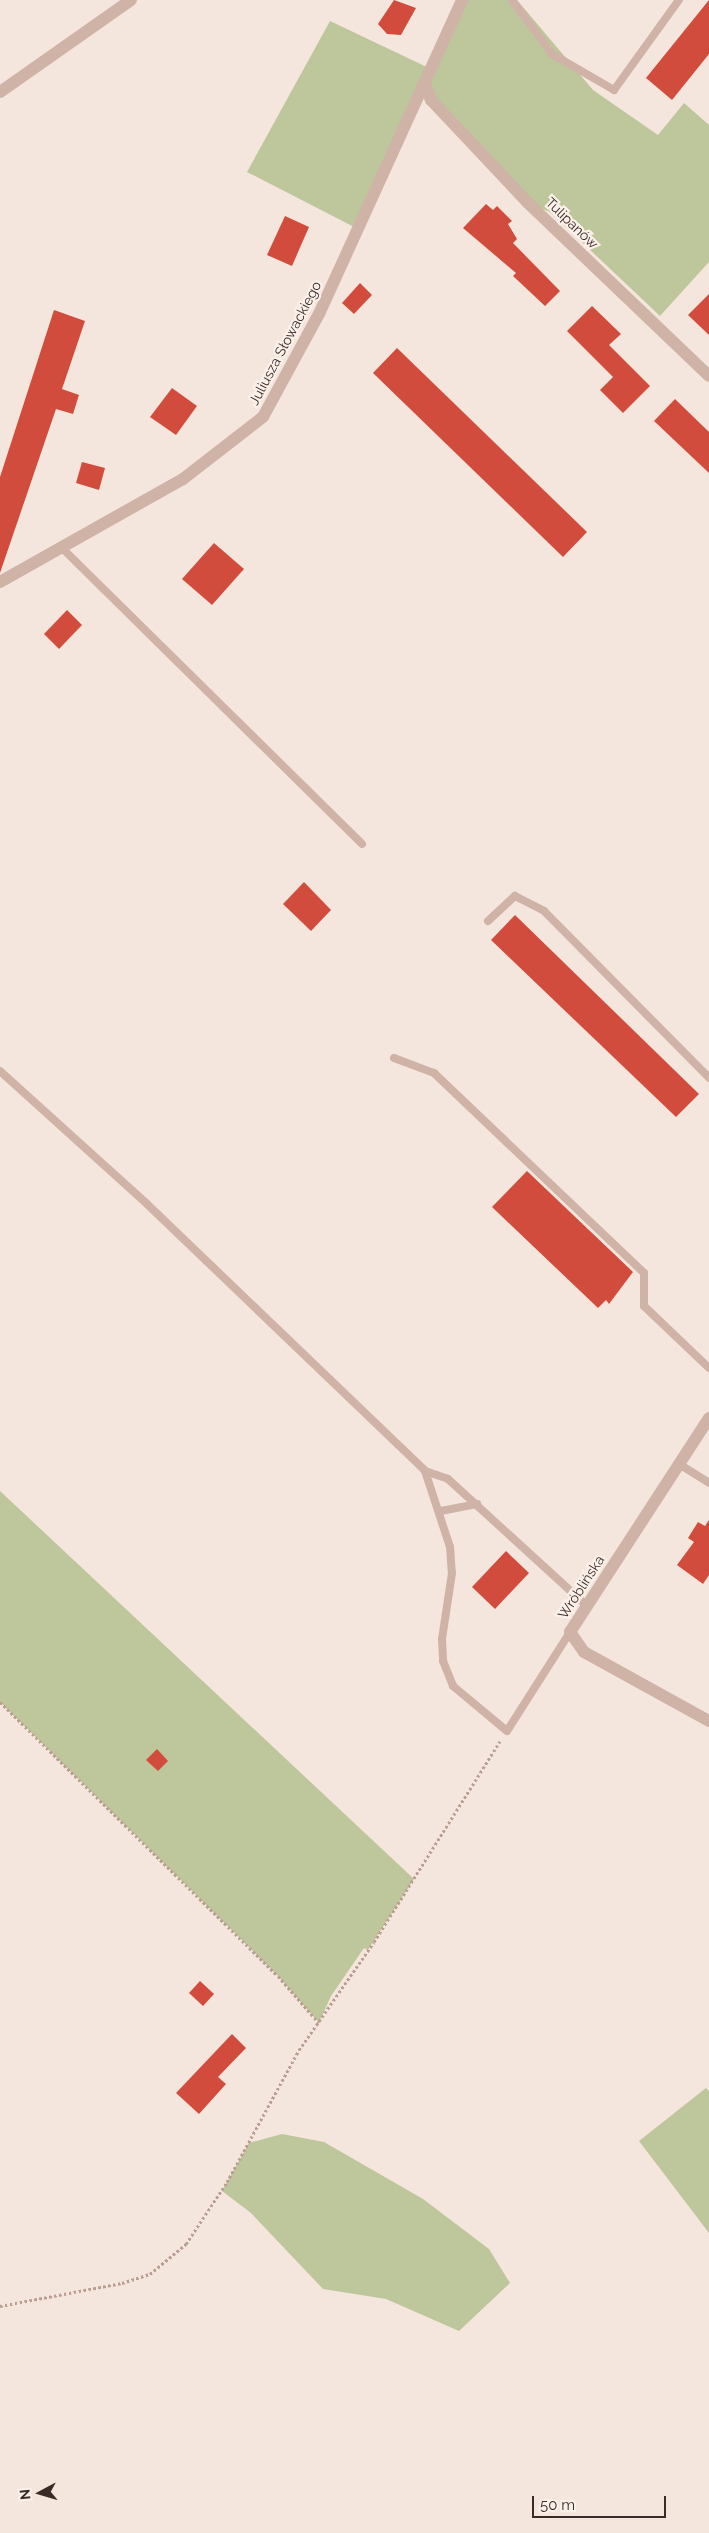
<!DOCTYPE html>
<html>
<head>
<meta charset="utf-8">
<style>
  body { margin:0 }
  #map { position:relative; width:709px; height:2533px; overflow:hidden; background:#f5e6dd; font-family:Raleway,sans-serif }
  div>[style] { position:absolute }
  .green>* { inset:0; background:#bec69b }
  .building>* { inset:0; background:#d24c3d }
  .path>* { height:3px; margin-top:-1.5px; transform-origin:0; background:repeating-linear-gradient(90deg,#bb9d91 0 2.5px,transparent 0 5px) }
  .lane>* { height:8px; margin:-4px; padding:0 4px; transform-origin:4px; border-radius:4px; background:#cfb3a7 }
  .street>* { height:12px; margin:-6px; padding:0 6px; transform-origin:6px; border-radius:6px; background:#cfb3a7 }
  span { translate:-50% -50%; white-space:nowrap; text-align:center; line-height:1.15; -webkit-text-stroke:4.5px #fcf1ea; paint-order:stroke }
  .street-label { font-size:14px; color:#3a2b28 }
  .north { position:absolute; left:15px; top:2468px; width:50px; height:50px; -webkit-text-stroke:4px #fcf1ea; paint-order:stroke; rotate:264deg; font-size:14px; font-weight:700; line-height:20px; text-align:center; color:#3a2b28 }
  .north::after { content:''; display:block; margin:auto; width:18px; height:22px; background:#3a2b28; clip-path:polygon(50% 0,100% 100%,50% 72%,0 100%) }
  .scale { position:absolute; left:532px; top:2496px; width:134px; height:22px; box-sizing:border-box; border:2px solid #3a2b28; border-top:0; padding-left:6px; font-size:15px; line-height:18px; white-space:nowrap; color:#3a2b28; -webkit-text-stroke:4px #fcf1ea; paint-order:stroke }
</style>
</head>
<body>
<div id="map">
  <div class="green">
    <i style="clip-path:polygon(460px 0,517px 0,593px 90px,658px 135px,684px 103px,709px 125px,709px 262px,660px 316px,550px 212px,528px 203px,427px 91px,358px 229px,247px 172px,330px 21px,431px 69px)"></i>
    <i style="clip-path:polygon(0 1491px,414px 1879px,368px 1950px,364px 1948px,331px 1996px,319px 2023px,278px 1976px,0 1702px)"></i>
    <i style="clip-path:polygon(706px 2088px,709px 2091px,709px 2233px,639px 2141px)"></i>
    <i style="clip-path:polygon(282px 2134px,324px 2142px,423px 2199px,489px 2249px,510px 2283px,459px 2331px,386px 2299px,323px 2289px,251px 2213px,222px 2191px,249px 2143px)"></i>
  </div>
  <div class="building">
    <i style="clip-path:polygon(394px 0,416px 8px,401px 35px,387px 34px,378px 24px)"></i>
    <i style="clip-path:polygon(709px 0,709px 54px,672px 100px,646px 78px)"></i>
    <i style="clip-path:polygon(486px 204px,493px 210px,497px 206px,512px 221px,508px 224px,517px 239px,513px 243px,560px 291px,545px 306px,513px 276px,516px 273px,463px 228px)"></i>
    <i style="clip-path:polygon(285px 216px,309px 227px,292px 266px,267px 255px)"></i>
    <i style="clip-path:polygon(360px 283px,372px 295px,354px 314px,342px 303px)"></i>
    <i style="clip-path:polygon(709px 294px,709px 335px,688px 315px)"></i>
    <i style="clip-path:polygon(592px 306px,621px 334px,609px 345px,650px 386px,623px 413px,600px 390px,613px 377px,567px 331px)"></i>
    <i style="clip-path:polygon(54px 310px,85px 321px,62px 389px,79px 395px,73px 414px,56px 409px,0 573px,0 477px)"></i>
    <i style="clip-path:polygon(397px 348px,587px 532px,563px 557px,373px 373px)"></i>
    <i style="clip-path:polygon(172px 388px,197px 406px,176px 435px,150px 417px)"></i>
    <i style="clip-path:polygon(675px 399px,709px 432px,709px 473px,654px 421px)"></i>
    <i style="clip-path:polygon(82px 462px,105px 468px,99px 490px,76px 483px)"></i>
    <i style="clip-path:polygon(214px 543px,244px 569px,212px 605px,182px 579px)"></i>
    <i style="clip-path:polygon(67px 610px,82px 625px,59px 649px,44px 634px)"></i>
    <i style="clip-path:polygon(304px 882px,331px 910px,311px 931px,283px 904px)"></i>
    <i style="clip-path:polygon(515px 915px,699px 1094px,676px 1117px,491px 940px)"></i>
    <i style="clip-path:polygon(527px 1171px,633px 1272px,609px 1304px,606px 1300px,598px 1308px,492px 1207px)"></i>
    <i style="clip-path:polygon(709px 1520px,709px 1575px,703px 1584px,677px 1565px,694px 1542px,688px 1538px,698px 1522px,705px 1526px)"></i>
    <i style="clip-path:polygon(506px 1551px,529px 1573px,495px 1609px,472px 1587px)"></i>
    <i style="clip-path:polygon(157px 1749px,168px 1761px,158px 1771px,146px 1760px)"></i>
    <i style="clip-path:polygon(200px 1981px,214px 1994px,203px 2006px,189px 1993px)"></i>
    <i style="clip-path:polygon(232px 2034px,246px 2048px,218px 2077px,226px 2084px,199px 2114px,176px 2093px)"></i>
  </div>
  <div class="path">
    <i style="left:0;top:1702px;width:390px;rotate:44.6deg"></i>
    <i style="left:278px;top:1976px;width:62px;rotate:48.9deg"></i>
    <i style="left:0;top:2306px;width:124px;rotate:-10.7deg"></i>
    <i style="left:122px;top:2283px;width:29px;rotate:-18deg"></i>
    <i style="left:150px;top:2274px;width:47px;rotate:-39.8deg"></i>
    <i style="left:186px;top:2244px;width:74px;rotate:-56.5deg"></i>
    <i style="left:227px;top:2182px;width:150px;rotate:-61.4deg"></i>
    <i style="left:299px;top:2050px;width:131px;rotate:-55.2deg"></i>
    <i style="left:374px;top:1942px;width:237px;rotate:-57.9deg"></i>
  </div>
  <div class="lane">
    <i style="left:512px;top:0;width:67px;rotate:53.5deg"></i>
    <i style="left:552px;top:54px;width:72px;rotate:30.1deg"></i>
    <i style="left:614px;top:90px;width:111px;rotate:-54.2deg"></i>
    <i style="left:63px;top:549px;width:420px;rotate:44.6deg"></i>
    <i style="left:488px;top:921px;width:37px;rotate:-43deg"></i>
    <i style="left:515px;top:896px;width:33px;rotate:27deg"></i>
    <i style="left:544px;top:911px;width:235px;rotate:45.3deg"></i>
    <i style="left:394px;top:1058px;width:43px;rotate:20.6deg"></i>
    <i style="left:434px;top:1073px;width:290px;rotate:43.6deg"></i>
    <i style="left:644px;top:1273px;width:33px;rotate:90deg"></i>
    <i style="left:644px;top:1306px;width:90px;rotate:43.6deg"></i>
    <i style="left:0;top:1071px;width:198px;rotate:42.1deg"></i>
    <i style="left:147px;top:1204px;width:385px;rotate:43.8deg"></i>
    <i style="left:425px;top:1471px;width:80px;rotate:71.8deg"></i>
    <i style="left:450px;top:1547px;width:26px;rotate:86deg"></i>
    <i style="left:452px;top:1573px;width:67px;rotate:98.6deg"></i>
    <i style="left:442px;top:1639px;width:22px;rotate:87deg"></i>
    <i style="left:443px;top:1661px;width:27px;rotate:68deg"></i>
    <i style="left:453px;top:1686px;width:70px;rotate:39.8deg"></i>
    <i style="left:507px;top:1731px;width:117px;rotate:-57.5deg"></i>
    <i style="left:679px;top:1464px;width:36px;rotate:32deg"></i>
    <i style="left:425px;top:1471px;width:24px;rotate:19deg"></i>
    <i style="left:448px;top:1479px;width:188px;rotate:42.4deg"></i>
    <i style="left:441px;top:1511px;width:37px;rotate:-11deg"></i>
  </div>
  <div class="street">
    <i style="left:425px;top:83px;width:18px;rotate:71deg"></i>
    <i style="left:431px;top:100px;width:141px;rotate:46.7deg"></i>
    <i style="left:528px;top:203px;width:250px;rotate:43.7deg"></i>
    <i style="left:0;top:92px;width:160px;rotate:-35.1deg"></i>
    <i style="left:0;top:582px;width:210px;rotate:-29.4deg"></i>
    <i style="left:183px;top:479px;width:101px;rotate:-37.8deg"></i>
    <i style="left:263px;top:417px;width:117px;rotate:-61.5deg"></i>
    <i style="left:319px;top:314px;width:345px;rotate:-65.5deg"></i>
    <i style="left:709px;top:1418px;width:255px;rotate:123deg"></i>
    <i style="left:570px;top:1632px;width:24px;rotate:55deg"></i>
    <i style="left:584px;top:1652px;width:143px;rotate:28.9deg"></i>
  </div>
  <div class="street-label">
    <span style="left:572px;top:223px;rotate:44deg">Tulipanów</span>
    <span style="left:285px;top:343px;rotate:-62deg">Juliusza Słowackiego</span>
    <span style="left:581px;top:1587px;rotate:-57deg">Wróblińska</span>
  </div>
  <div class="north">N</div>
  <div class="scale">50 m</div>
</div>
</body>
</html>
